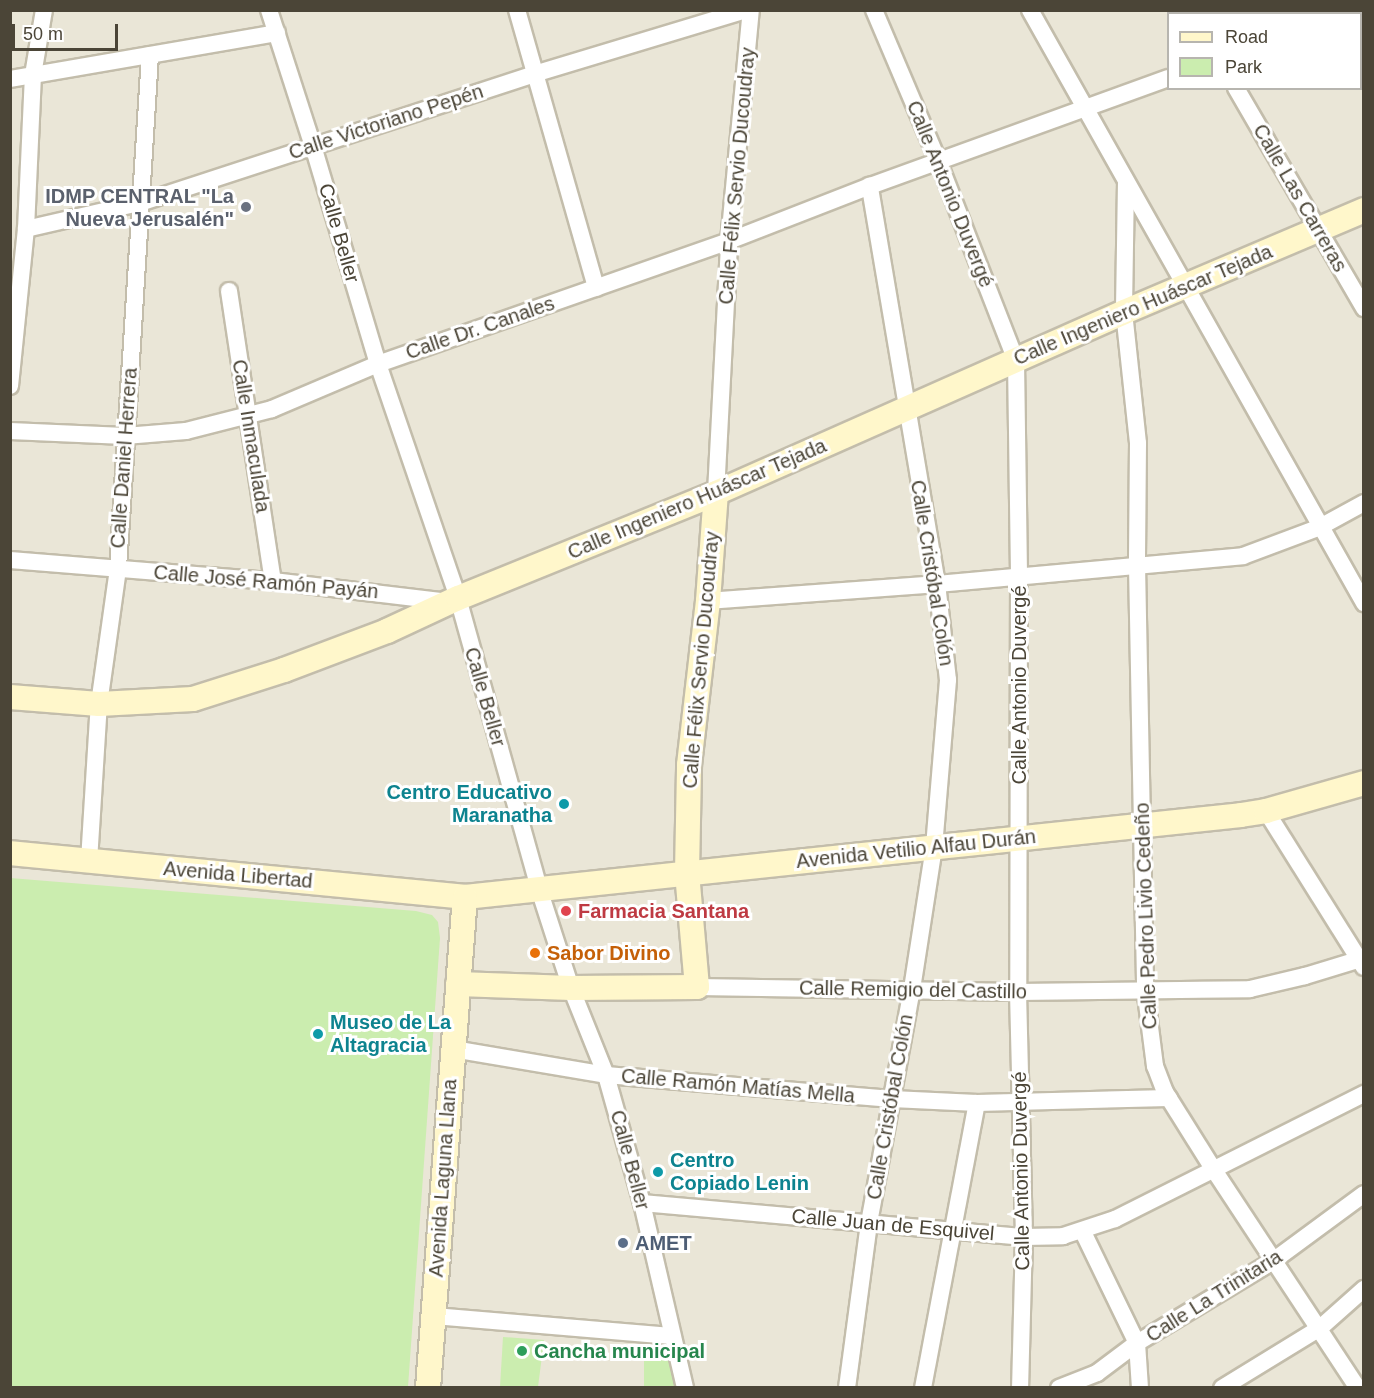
<!DOCTYPE html>
<html>
<head>
<meta charset="utf-8">
<style>
  body { margin:0 }
  #map { position:relative; width:1374px; height:1398px; overflow:hidden; background:#f6f3ea; font-family:Arial,sans-serif }
  div>[style] { position:absolute }
  .residential>* { inset:0; background:#eae6d7 }
  .green>* { inset:0; background:#cbedaf }
  .roads { filter:drop-shadow(2px 0 #c3bdab) drop-shadow(-2px 0 #c3bdab) drop-shadow(0 2px #c3bdab) drop-shadow(0 -2px #c3bdab) }
  .street>* { height:16px; margin:-8px; padding:0 8px; transform-origin:8px; border-radius:8px; background:#fff }
  .secondary>* { height:24px; margin:-12px; padding:0 12px; transform-origin:12px; border-radius:12px; background:#fff7cb }
  .dots>* { width:16px; height:16px; translate:-50% -50%; box-sizing:border-box; border:3px solid #fff; border-radius:50% }
  span { translate:-50% -50%; white-space:nowrap; text-align:center; line-height:1.15; -webkit-text-stroke:6px #fff; paint-order:stroke }
  .street-label { font-size:20px; color:#4b4537 }
  .worship-label { font-size:20px; color:#5b616d; font-weight:700 }
  .right { translate:-100% -50%; text-align:right }
  .culture-label { font-size:20px; color:#0d838f; font-weight:700 }
  .left { translate:0 -50%; text-align:left }
  .health-label { font-size:20px; color:#be3a42; font-weight:700 }
  .food-label { font-size:20px; color:#c56008; font-weight:700 }
  .service-label { font-size:20px; color:#4e5e75; font-weight:700 }
  .leisure-label { font-size:20px; color:#27864d; font-weight:700 }
  .frame { position:absolute; inset:0; border:12px solid #4b4537; pointer-events:none }
  .legend { position:absolute; left:1167px; top:12px; width:195px; height:78px; box-sizing:border-box; background:#fff; border:2px solid #b7b5af; margin:0; padding:8px 10px; list-style:none; font-size:18px; color:#4b4537 }
  .legend li { display:flex; align-items:center; gap:12px; height:30px }
  .legend b { width:30px; border:2px solid #b7b5af }
  .scale { position:absolute; left:12px; top:24px; width:106px; height:27px; box-sizing:border-box; border:3px solid #4b4537; border-top:0; padding-left:8px; font-size:18px; line-height:21px; white-space:nowrap; color:#4b4537; -webkit-text-stroke:4px #fff; paint-order:stroke }
</style>
</head>
<body>
<div id="map">
  <div class="residential">
    <i style="clip-path:polygon(evenodd,11px 11px,1363px 11px,1363px 1387px,11px 1387px,11px 11px,1168px 14px,1360px 14px,1360px 88px,1168px 88px,1168px 14px)"></i>
  </div>
  <div class="green">
    <i style="clip-path:polygon(10px 878px,416px 911px,432px 915px,438px 922px,440px 938px,408px 1387px,11px 1387px)"></i>
    <i style="clip-path:polygon(644px 1333px,672px 1336px,685px 1387px,644px 1388px)"></i>
    <i style="clip-path:polygon(503px 1337px,544px 1340px,538px 1387px,500px 1387px)"></i>
  </div>
  <div class="roads">
    <div class="street">
      <i style="left:269px;top:10px;width:143px;rotate:72.1deg"></i>
      <i style="left:313px;top:146px;width:227px;rotate:73.4deg"></i>
      <i style="left:378px;top:364px;width:247px;rotate:71.1deg"></i>
      <i style="left:458px;top:598px;width:302px;rotate:74.4deg"></i>
      <i style="left:539px;top:889px;width:104px;rotate:72.1deg"></i>
      <i style="left:571px;top:988px;width:94px;rotate:68.1deg"></i>
      <i style="left:606px;top:1075px;width:133px;rotate:74.3deg"></i>
      <i style="left:642px;top:1203px;width:190px;rotate:76.9deg"></i>
      <i style="left:517px;top:10px;width:289px;rotate:74.1deg"></i>
      <i style="left:874px;top:10px;width:166px;rotate:67deg"></i>
      <i style="left:939px;top:163px;width:212px;rotate:68.7deg"></i>
      <i style="left:1016px;top:360px;width:215px;rotate:89.2deg"></i>
      <i style="left:1019px;top:575px;width:417px;rotate:90.1deg"></i>
      <i style="left:1018px;top:992px;width:245px;rotate:88.6deg"></i>
      <i style="left:1024px;top:1237px;width:151px;rotate:91.5deg"></i>
      <i style="left:1030px;top:10px;width:681px;rotate:60.61deg"></i>
      <i style="left:1191px;top:10px;width:4px;rotate:63deg"></i>
      <i style="left:1344px;top:14px;width:9px;rotate:-27deg"></i>
      <i style="left:10px;top:79px;width:271px;rotate:-9.8deg"></i>
      <i style="left:1236px;top:88px;width:255px;rotate:59.8deg"></i>
      <i style="left:1126px;top:182px;width:130px;rotate:90.9deg"></i>
      <i style="left:1124px;top:312px;width:132px;rotate:83.9deg"></i>
      <i style="left:1138px;top:443px;width:122px;rotate:90.5deg"></i>
      <i style="left:1137px;top:565px;width:423px;rotate:88.9deg"></i>
      <i style="left:1145px;top:988px;width:79px;rotate:82.7deg"></i>
      <i style="left:1155px;top:1066px;width:28px;rotate:69deg"></i>
      <i style="left:1165px;top:1092px;width:92px;rotate:57.9deg"></i>
      <i style="left:1214px;top:1170px;width:261px;rotate:56.6deg"></i>
      <i style="left:26px;top:229px;width:120px;rotate:-13deg"></i>
      <i style="left:143px;top:202px;width:411px;rotate:-18.1deg"></i>
      <i style="left:534px;top:74px;width:221px;rotate:-16.8deg"></i>
      <i style="left:229px;top:291px;width:293px;rotate:81.4deg"></i>
      <i style="left:10px;top:386px;width:158px;rotate:-84.2deg"></i>
      <i style="left:26px;top:229px;width:154px;rotate:-87.4deg"></i>
      <i style="left:33px;top:75px;width:66px;rotate:-80.4deg"></i>
      <i style="left:10px;top:431px;width:115px;rotate:2.5deg"></i>
      <i style="left:125px;top:436px;width:61px;rotate:-4.7deg"></i>
      <i style="left:186px;top:431px;width:89px;rotate:-14.3deg"></i>
      <i style="left:272px;top:409px;width:115px;rotate:-23deg"></i>
      <i style="left:378px;top:364px;width:372px;rotate:-19.3deg"></i>
      <i style="left:729px;top:241px;width:151px;rotate:-21.3deg"></i>
      <i style="left:870px;top:186px;width:317px;rotate:-19.9deg"></i>
      <i style="left:716px;top:493px;width:252px;rotate:-87deg"></i>
      <i style="left:729px;top:241px;width:232px;rotate:-84.6deg"></i>
      <i style="left:10px;top:560px;width:264px;rotate:4.6deg"></i>
      <i style="left:273px;top:581px;width:177px;rotate:6.8deg"></i>
      <i style="left:708px;top:601px;width:230px;rotate:-4.2deg"></i>
      <i style="left:937px;top:584px;width:307px;rotate:-5.2deg"></i>
      <i style="left:1243px;top:556px;width:82px;rotate:-20.6deg"></i>
      <i style="left:1320px;top:527px;width:50px;rotate:-28.6deg"></i>
      <i style="left:1266px;top:811px;width:184px;rotate:57.9deg"></i>
      <i style="left:89px;top:861px;width:157px;rotate:-86.4deg"></i>
      <i style="left:99px;top:704px;width:137px;rotate:-82deg"></i>
      <i style="left:118px;top:568px;width:514px;rotate:-86.43deg"></i>
      <i style="left:697px;top:987px;width:321px;rotate:0.9deg"></i>
      <i style="left:1018px;top:992px;width:232px;rotate:-0.7deg"></i>
      <i style="left:1250px;top:989px;width:57px;rotate:-13.3deg"></i>
      <i style="left:1305px;top:976px;width:62px;rotate:-17deg"></i>
      <i style="left:453px;top:1049px;width:155px;rotate:9.6deg"></i>
      <i style="left:606px;top:1075px;width:287px;rotate:4.8deg"></i>
      <i style="left:892px;top:1099px;width:85px;rotate:2.7deg"></i>
      <i style="left:977px;top:1103px;width:192px;rotate:-1.5deg"></i>
      <i style="left:642px;top:1203px;width:384px;rotate:5.1deg"></i>
      <i style="left:1024px;top:1237px;width:39px;rotate:-1deg"></i>
      <i style="left:1063px;top:1236px;width:55px;rotate:-18.1deg"></i>
      <i style="left:1115px;top:1219px;width:279px;rotate:-26.7deg"></i>
      <i style="left:1083px;top:1232px;width:123px;rotate:64.1deg"></i>
      <i style="left:1137px;top:1343px;width:45px;rotate:86.2deg"></i>
      <i style="left:433px;top:1316px;width:240px;rotate:4.8deg"></i>
      <i style="left:847px;top:1388px;width:166px;rotate:-82.4deg"></i>
      <i style="left:869px;top:1223px;width:238px;rotate:-79.6deg"></i>
      <i style="left:912px;top:989px;width:144px;rotate:-81.2deg"></i>
      <i style="left:934px;top:847px;width:168px;rotate:-85.2deg"></i>
      <i style="left:948px;top:680px;width:97px;rotate:-96.5deg"></i>
      <i style="left:937px;top:584px;width:404px;rotate:-99.6deg"></i>
      <i style="left:923px;top:1388px;width:290px;rotate:-79.3deg"></i>
      <i style="left:1059px;top:1388px;width:41px;rotate:-21.5deg"></i>
      <i style="left:1097px;top:1373px;width:50px;rotate:-36.9deg"></i>
      <i style="left:1137px;top:1343px;width:159px;rotate:-31.1deg"></i>
      <i style="left:1273px;top:1261px;width:113px;rotate:-36.4deg"></i>
      <i style="left:1222px;top:1388px;width:115px;rotate:-31.5deg"></i>
      <i style="left:1320px;top:1328px;width:59px;rotate:-41.6deg"></i>
    </div>
    <div class="secondary">
      <i style="left:10px;top:697px;width:89px;rotate:4.5deg"></i>
      <i style="left:99px;top:704px;width:94px;rotate:-3deg"></i>
      <i style="left:193px;top:699px;width:96px;rotate:-17.7deg"></i>
      <i style="left:284px;top:670px;width:110px;rotate:-20.7deg"></i>
      <i style="left:387px;top:631px;width:78px;rotate:-24.9deg"></i>
      <i style="left:458px;top:598px;width:279px;rotate:-22.1deg"></i>
      <i style="left:716px;top:493px;width:446px;rotate:-23.9deg"></i>
      <i style="left:1124px;top:312px;width:261px;rotate:-23deg"></i>
      <i style="left:10px;top:853px;width:457px;rotate:5.5deg"></i>
      <i style="left:465px;top:897px;width:780px;rotate:-6.03deg"></i>
      <i style="left:1241px;top:815px;width:25px;rotate:-9deg"></i>
      <i style="left:1266px;top:811px;width:102px;rotate:-15.9deg"></i>
      <i style="left:458px;top:984px;width:113px;rotate:2deg"></i>
      <i style="left:571px;top:988px;width:126px;rotate:-0.5deg"></i>
      <i style="left:697px;top:987px;width:114px;rotate:-95deg"></i>
      <i style="left:687px;top:873px;width:108px;rotate:-88.9deg"></i>
      <i style="left:689px;top:765px;width:165px;rotate:-83.4deg"></i>
      <i style="left:708px;top:601px;width:108px;rotate:-85.8deg"></i>
      <i style="left:428px;top:1388px;width:492px;rotate:-85.7deg"></i>
    </div>
  </div>
  <div class="dots">
    <i style="left:246px;top:207px;background:#6b7280"></i>
    <i style="left:564px;top:804px;background:#0f9aa8"></i>
    <i style="left:566px;top:911px;background:#e0444e"></i>
    <i style="left:535px;top:953px;background:#e8710a"></i>
    <i style="left:318px;top:1034px;background:#0f9aa8"></i>
    <i style="left:658px;top:1172px;background:#0f9aa8"></i>
    <i style="left:623px;top:1243px;background:#5c6f8a"></i>
    <i style="left:522px;top:1351px;background:#2e9e5b"></i>
  </div>
  <div class="street-label">
    <span style="left:386px;top:122px;rotate:-18deg">Calle Victoriano Pepén</span>
    <span style="left:737px;top:176px;rotate:-85deg">Calle Félix Servio Ducoudray</span>
    <span style="left:950px;top:194px;rotate:68deg">Calle Antonio Duvergé</span>
    <span style="left:1300px;top:198px;rotate:60deg">Calle Las Carreras</span>
    <span style="left:339px;top:233px;rotate:74deg">Calle Beller</span>
    <span style="left:1143px;top:305px;rotate:-23deg">Calle Ingeniero Huáscar Tejada</span>
    <span style="left:480px;top:328px;rotate:-19deg">Calle Dr. Canales</span>
    <span style="left:251px;top:436px;rotate:81deg">Calle Inmaculada</span>
    <span style="left:124px;top:458px;rotate:-86deg">Calle Daniel Herrera</span>
    <span style="left:697px;top:499px;rotate:-23deg">Calle Ingeniero Huáscar Tejada</span>
    <span style="left:932px;top:573px;rotate:81deg">Calle Cristóbal Colón</span>
    <span style="left:266px;top:582px;rotate:5deg">Calle José Ramón Payán</span>
    <span style="left:701px;top:660px;rotate:-85deg">Calle Félix Servio Ducoudray</span>
    <span style="left:1019px;top:685px;rotate:-90deg">Calle Antonio Duvergé</span>
    <span style="left:485px;top:697px;rotate:74deg">Calle Beller</span>
    <span style="left:916px;top:849px;rotate:-6deg">Avenida Vetilio Alfau Durán</span>
    <span style="left:238px;top:875px;rotate:5deg">Avenida Libertad</span>
    <span style="left:1146px;top:916px;rotate:-92deg">Calle Pedro Livio Cedeño</span>
    <span style="left:913px;top:990px;rotate:1deg">Calle Remigio del Castillo</span>
    <span style="left:738px;top:1086px;rotate:5deg">Calle Ramón Matías Mella</span>
    <span style="left:890px;top:1107px;rotate:-80deg">Calle Cristóbal Colón</span>
    <span style="left:630px;top:1160px;rotate:75deg">Calle Beller</span>
    <span style="left:1021px;top:1171px;rotate:-91deg">Calle Antonio Duvergé</span>
    <span style="left:443px;top:1178px;rotate:-86deg">Avenida Laguna Llana</span>
    <span style="left:893px;top:1225px;rotate:5deg">Calle Juan de Esquivel</span>
    <span style="left:1214px;top:1296px;rotate:-32deg">Calle La Trinitaria</span>
  </div>
  <div class="worship-label">
    <span class="right" style="left:234px;top:208px">IDMP CENTRAL "La<br>Nueva Jerusalén"</span>
  </div>
  <div class="culture-label">
    <span class="right" style="left:552px;top:804px">Centro Educativo<br>Maranatha</span>
    <span class="left" style="left:330px;top:1034px">Museo de La<br>Altagracia</span>
    <span class="left" style="left:670px;top:1172px">Centro<br>Copiado Lenin</span>
  </div>
  <div class="health-label">
    <span class="left" style="left:578px;top:911px">Farmacia Santana</span>
  </div>
  <div class="food-label">
    <span class="left" style="left:547px;top:953px">Sabor Divino</span>
  </div>
  <div class="service-label">
    <span class="left" style="left:635px;top:1243px">AMET</span>
  </div>
  <div class="leisure-label">
    <span class="left" style="left:534px;top:1351px">Cancha municipal</span>
  </div>
  <div class="frame"></div>
  <ul class="legend">
  <li><b style="height:8px;background:#fff7cb"></b>Road</li>
  <li><b style="height:16px;background:#cbedaf"></b>Park</li>
  </ul>
  <div class="scale">50 m</div>
</div>
</body>
</html>
